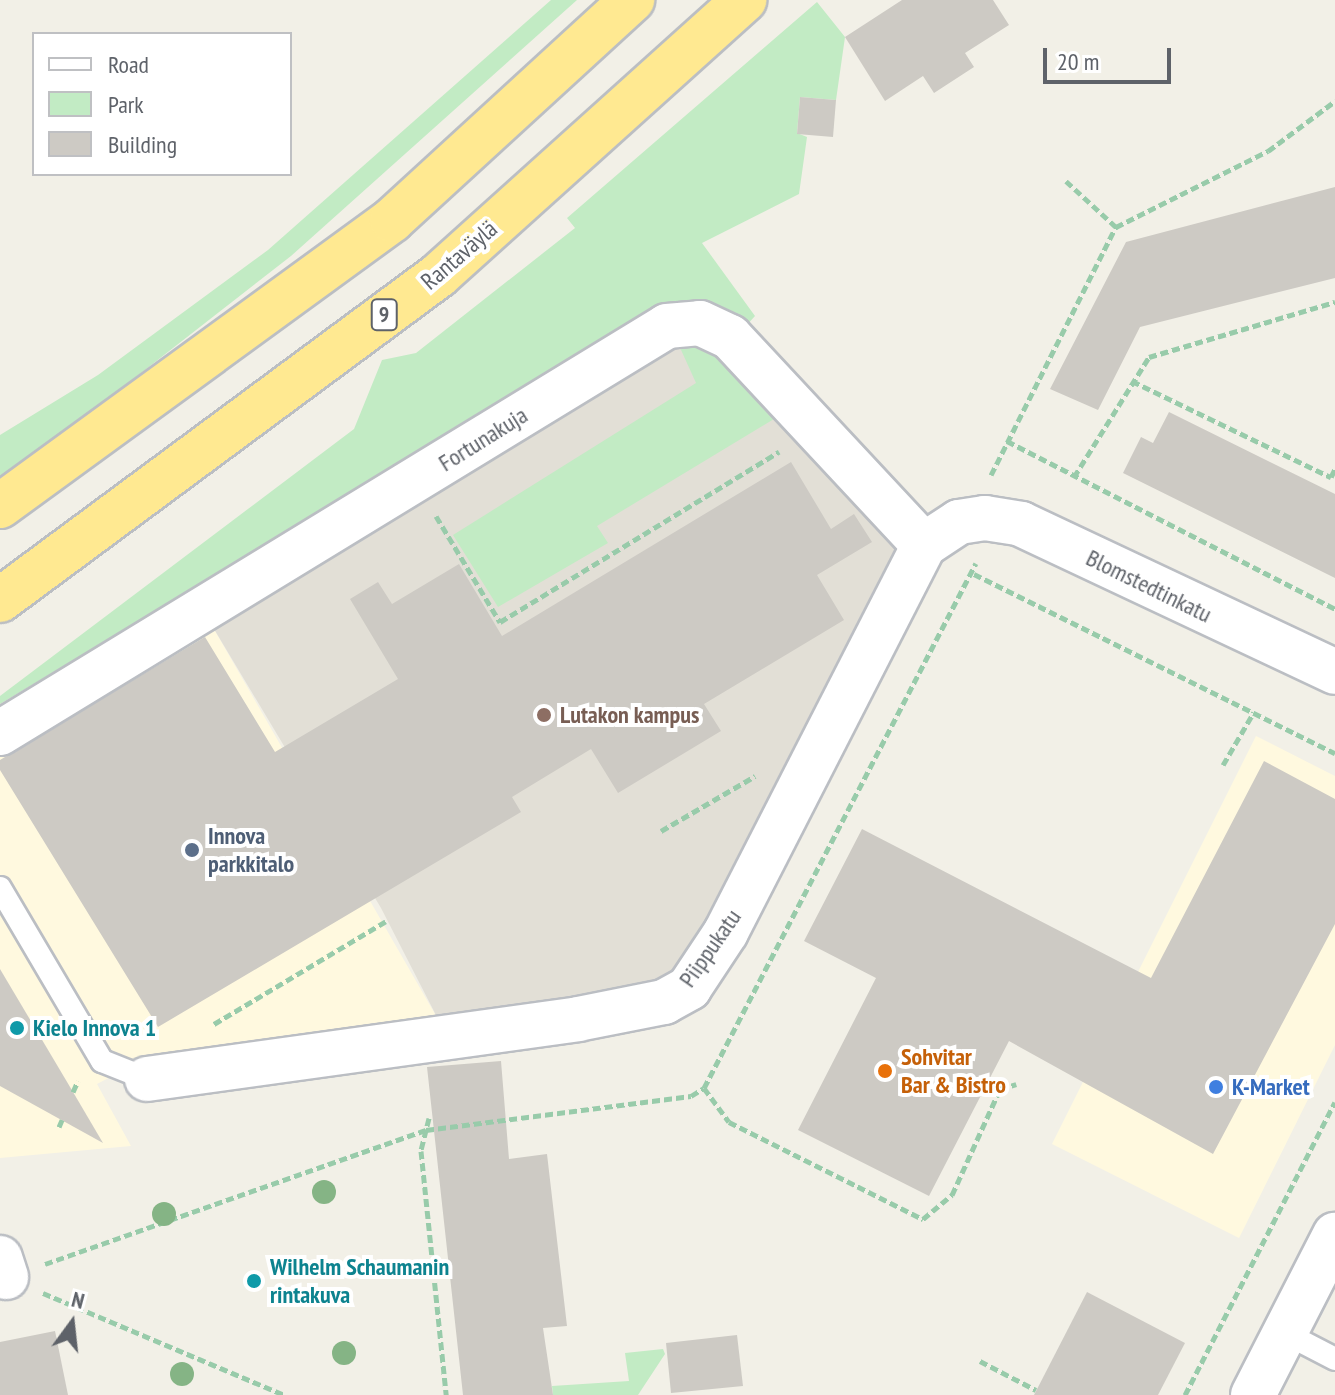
<!DOCTYPE html>
<html>
<head>
<meta charset="utf-8">
<style>
  body { margin:0 }
  #map { position:relative; width:1335px; height:1395px; overflow:hidden; background:#f2f0e7; font-family:"PT Sans Narrow",sans-serif }
  div>[style] { position:absolute }
  .commercial>* { inset:0; background:#fff9df }
  .education>* { inset:0; background:#e2dfd6 }
  .green>* { inset:0; background:#c2ebc4 }
  .building>* { inset:0; background:#cdcac4 }
  .path>* { height:5px; margin-top:-2.5px; transform-origin:0; background:repeating-linear-gradient(90deg,#98cbaa 0 8px,transparent 0 12px) }
  .roads { filter:drop-shadow(2px 0 #bbbec3) drop-shadow(-2px 0 #bbbec3) drop-shadow(0 2px #bbbec3) drop-shadow(0 -2px #bbbec3) }
  .lane>* { height:22px; margin:-11px; padding:0 11px; transform-origin:11px; border-radius:11px; background:#fff }
  .street>* { height:44px; margin:-22px; padding:0 22px; transform-origin:22px; border-radius:22px; background:#fff }
  .secondary>* { height:44px; margin:-22px; padding:0 22px; transform-origin:22px; border-radius:22px; background:#fff }
  .highway>* { height:44px; margin:-22px; padding:0 22px; transform-origin:22px; border-radius:22px; background:#ffe991 }
  .trees>* { width:24px; height:24px; margin:-12px; border-radius:50%; background:#85b485 }
  .dots>* { width:22px; height:22px; translate:-50% -50%; box-sizing:border-box; border:4px solid #fff; border-radius:50% }
  span { translate:-50% -50%; white-space:nowrap; text-align:center; line-height:1.15; -webkit-text-stroke:8px #fff; paint-order:stroke }
  .shield-label span { padding:2px 6px; background:#fff; border:2px solid; border-radius:6px; -webkit-text-stroke-width:0 }
  .shield-label { font-size:22px; color:#5e6269; font-weight:700 }
  .street-label { font-size:24px; color:#5e6269 }
  .education-label { font-size:24px; color:#785e54; font-weight:700 }
  .left { translate:0 -50%; text-align:left }
  .service-label { font-size:24px; color:#4e5e75; font-weight:700 }
  .culture-label { font-size:24px; color:#0d838f; font-weight:700 }
  .food-label { font-size:24px; color:#c56008; font-weight:700 }
  .shop-label { font-size:24px; color:#366cbe; font-weight:700 }
  .legend { position:absolute; left:32px; top:32px; width:260px; height:144px; box-sizing:border-box; background:#fff; border:2px solid #bfc0c3; margin:0; padding:10px 14px; list-style:none; font-size:24px; color:#5e6269 }
  .legend li { display:flex; align-items:center; gap:16px; height:40px }
  .legend b { width:40px; border:2px solid #bfc0c3 }
  .north { position:absolute; left:32px; top:1283px; width:80px; height:80px; -webkit-text-stroke:6px #fff; paint-order:stroke; rotate:15deg; font-size:22px; font-weight:700; line-height:32px; text-align:center; color:#5e6269 }
  .north::after { content:''; display:block; margin:auto; width:28px; height:36px; background:#5e6269; clip-path:polygon(50% 0,100% 100%,50% 72%,0 100%) }
  .scale { position:absolute; left:1043px; top:48px; width:128px; height:36px; box-sizing:border-box; border:4px solid #5e6269; border-top:0; padding-left:10px; font-size:24px; line-height:28px; white-space:nowrap; color:#5e6269; -webkit-text-stroke:6px #fff; paint-order:stroke }
</style>
</head>
<body>
<div id="map">
  <div class="commercial">
    <i style="clip-path:polygon(211px 624px,439px 1021px,143px 1060px,97px 1084px,131px 1146px,0 1158px,0 750px)"></i>
    <i style="clip-path:polygon(1256px 736px,1335px 776px,1335px 1045px,1239px 1238px,1052px 1144px)"></i>
  </div>
  <div class="education">
    <i style="clip-path:polygon(677px 341px,705px 341px,909px 553px,680px 981px,439px 1021px,381px 908px,211px 624px)"></i>
  </div>
  <div class="green">
    <i style="clip-path:polygon(551px 0,577px 0,291px 256px,0 483px,0 435px,98px 375px,268px 250px)"></i>
    <i style="clip-path:polygon(817px 2px,845px 37px,836px 100px,800px 97px,797px 133px,807px 137px,799px 194px,702px 243px,755px 316px,745px 327px,662px 309px,0 704px,0 696px,354px 429px,382px 360px,416px 353px,575px 228px,567px 218px)"></i>
    <i style="clip-path:polygon(677px 341px,705px 341px,779px 416px,597px 526px,608px 543px,498px 607px,453px 535px,696px 383px)"></i>
    <i style="clip-path:polygon(663px 1349px,665px 1354px,638px 1395px,553px 1395px,552px 1386px,629px 1381px,625px 1353px)"></i>
  </div>
  <div class="building">
    <i style="clip-path:polygon(902px 0,993px 0,1009px 25px,965px 53px,974px 67px,934px 93px,923px 76px,885px 101px,845px 37px)"></i>
    <i style="clip-path:polygon(800px 97px,836px 100px,833px 137px,797px 134px)"></i>
    <i style="clip-path:polygon(1335px 187px,1335px 278px,1140px 327px,1098px 410px,1050px 389px,1126px 242px)"></i>
    <i style="clip-path:polygon(1169px 412px,1335px 494px,1335px 578px,1123px 473px,1141px 437px,1153px 443px)"></i>
    <i style="clip-path:polygon(791px 462px,831px 529px,854px 514px,872px 542px,817px 575px,844px 620px,704px 704px,721px 731px,618px 793px,591px 749px,512px 797px,521px 812px,158px 1027px,0 770px,0 760px,205px 637px,275px 752px,398px 679px,350px 599px,378px 582px,392px 604px,459px 564px,502px 636px)"></i>
    <i style="clip-path:polygon(1264px 761px,1335px 799px,1335px 924px,1213px 1154px,1009px 1041px,929px 1196px,798px 1130px,876px 978px,804px 941px,862px 829px,1151px 978px)"></i>
    <i style="clip-path:polygon(0 969px,73px 1092px,103px 1143px,0 1086px)"></i>
    <i style="clip-path:polygon(501px 1061px,509px 1159px,547px 1154px,567px 1326px,543px 1328px,553px 1395px,463px 1395px,427px 1067px)"></i>
    <i style="clip-path:polygon(1087px 1292px,1185px 1343px,1158px 1395px,1034px 1395px)"></i>
    <i style="clip-path:polygon(55px 1331px,68px 1395px,0 1395px,0 1342px)"></i>
    <i style="clip-path:polygon(737px 1335px,743px 1386px,671px 1393px,666px 1343px)"></i>
  </div>
  <div class="path">
    <i style="left:1066px;top:181px;width:68px;rotate:42.6deg"></i>
    <i style="left:1132px;top:381px;width:221px;rotate:25.8deg"></i>
    <i style="left:1331px;top:477px;width:9px;rotate:-63deg"></i>
    <i style="left:1007px;top:441px;width:369px;rotate:27.1deg"></i>
    <i style="left:991px;top:475px;width:278px;rotate:-63.3deg"></i>
    <i style="left:1116px;top:227px;width:170px;rotate:-26.6deg"></i>
    <i style="left:1268px;top:151px;width:84px;rotate:-36.7deg"></i>
    <i style="left:1074px;top:477px;width:142px;rotate:-58deg"></i>
    <i style="left:1149px;top:357px;width:194px;rotate:-16.5deg"></i>
    <i style="left:436px;top:516px;width:124px;rotate:58.9deg"></i>
    <i style="left:500px;top:622px;width:327px;rotate:-31.4deg"></i>
    <i style="left:974px;top:574px;width:403px;rotate:26.4deg"></i>
    <i style="left:1223px;top:765px;width:61px;rotate:-59.7deg"></i>
    <i style="left:661px;top:831px;width:109px;rotate:-30.3deg"></i>
    <i style="left:214px;top:1024px;width:200px;rotate:-30.9deg"></i>
    <i style="left:704px;top:1088px;width:42px;rotate:53.7deg"></i>
    <i style="left:729px;top:1122px;width:217px;rotate:26.6deg"></i>
    <i style="left:923px;top:1219px;width:38px;rotate:-40deg"></i>
    <i style="left:952px;top:1195px;width:116px;rotate:-65.6deg"></i>
    <i style="left:1000px;top:1089px;width:17px;rotate:-17deg"></i>
    <i style="left:73px;top:1092px;width:12px;rotate:-66deg"></i>
    <i style="left:429px;top:1118px;width:34px;rotate:104deg"></i>
    <i style="left:421px;top:1151px;width:245px;rotate:84.1deg"></i>
    <i style="left:59px;top:1127px;width:8px;rotate:-67deg"></i>
    <i style="left:45px;top:1264px;width:404px;rotate:-19.4deg"></i>
    <i style="left:426px;top:1130px;width:267px;rotate:-7.3deg"></i>
    <i style="left:691px;top:1096px;width:15px;rotate:-32deg"></i>
    <i style="left:704px;top:1088px;width:591px;rotate:-62.61deg"></i>
    <i style="left:43px;top:1293px;width:263px;rotate:22.9deg"></i>
    <i style="left:980px;top:1361px;width:63px;rotate:27.4deg"></i>
    <i style="left:1185px;top:1395px;width:329px;rotate:-62.9deg"></i>
  </div>
  <div class="roads">
    <div class="lane">
      <i style="left:0;top:888px;width:201px;rotate:59.5deg"></i>
      <i style="left:102px;top:1061px;width:48px;rotate:21.8deg"></i>
      <i style="left:1285px;top:1333px;width:56px;rotate:27.5deg"></i>
    </div>
    <div class="street">
      <i style="left:0;top:733px;width:781px;rotate:-31.39deg"></i>
      <i style="left:667px;top:326px;width:33px;rotate:-5deg"></i>
      <i style="left:700px;top:323px;width:33px;rotate:25deg"></i>
      <i style="left:730px;top:337px;width:284px;rotate:47deg"></i>
      <i style="left:147px;top:1079px;width:435px;rotate:-7.9deg"></i>
      <i style="left:578px;top:1019px;width:88px;rotate:-11.2deg"></i>
      <i style="left:664px;top:1002px;width:29px;rotate:-29deg"></i>
      <i style="left:689px;top:988px;width:67px;rotate:-56.5deg"></i>
      <i style="left:726px;top:932px;width:435px;rotate:-62.9deg"></i>
      <i style="left:924px;top:545px;width:42px;rotate:-33.3deg"></i>
      <i style="left:959px;top:522px;width:26px;rotate:-9deg"></i>
      <i style="left:985px;top:518px;width:36px;rotate:9deg"></i>
      <i style="left:1021px;top:524px;width:347px;rotate:25.2deg"></i>
      <i style="left:0;top:1258px;width:20px;rotate:72deg"></i>
    </div>
    <div class="secondary">
      <i style="left:1253px;top:1395px;width:180px;rotate:-62.9deg"></i>
    </div>
    <div class="highway">
      <i style="left:0;top:506px;width:485px;rotate:-36.1deg"></i>
      <i style="left:392px;top:220px;width:326px;rotate:-42.5deg"></i>
      <i style="left:0;top:600px;width:546px;rotate:-36.51deg"></i>
      <i style="left:439px;top:275px;width:411px;rotate:-42deg"></i>
    </div>
  </div>
  <div class="trees">
    <i style="left:324px;top:1192px"></i>
    <i style="left:164px;top:1214px"></i>
    <i style="left:344px;top:1353px"></i>
    <i style="left:182px;top:1374px"></i>
  </div>
  <div class="dots">
    <i style="left:544px;top:715px;background:#8d6e63"></i>
    <i style="left:192px;top:850px;background:#5c6f8a"></i>
    <i style="left:17px;top:1028px;background:#0f9aa8"></i>
    <i style="left:885px;top:1071px;background:#e8710a"></i>
    <i style="left:1216px;top:1087px;background:#3f7fe0"></i>
    <i style="left:254px;top:1281px;background:#0f9aa8"></i>
  </div>
  <div class="shield-label">
    <span style="left:384px;top:315px">9</span>
  </div>
  <div class="street-label">
    <span style="left:459px;top:255px;rotate:-41deg">Rantaväylä</span>
    <span style="left:483px;top:439px;rotate:-32deg">Fortunakuja</span>
    <span style="left:1149px;top:586px;rotate:26deg">Blomstedtinkatu</span>
    <span style="left:710px;top:948px;rotate:-55deg">Piippukatu</span>
  </div>
  <div class="education-label">
    <span class="left" style="left:560px;top:715px">Lutakon kampus</span>
  </div>
  <div class="service-label">
    <span class="left" style="left:208px;top:850px">Innova<br>parkkitalo</span>
  </div>
  <div class="culture-label">
    <span class="left" style="left:33px;top:1028px">Kielo Innova 1</span>
    <span class="left" style="left:270px;top:1281px">Wilhelm Schaumanin<br>rintakuva</span>
  </div>
  <div class="food-label">
    <span class="left" style="left:901px;top:1071px">Sohvitar<br>Bar &amp; Bistro</span>
  </div>
  <div class="shop-label">
    <span class="left" style="left:1232px;top:1087px">K-Market</span>
  </div>
  <ul class="legend">
  <li><b style="height:10px;background:#fff"></b>Road</li>
  <li><b style="height:22px;background:#c2ebc4"></b>Park</li>
  <li><b style="height:22px;background:#cdcac4"></b>Building</li>
  </ul>
  <div class="north">N</div>
  <div class="scale">20 m</div>
</div>
</body>
</html>
